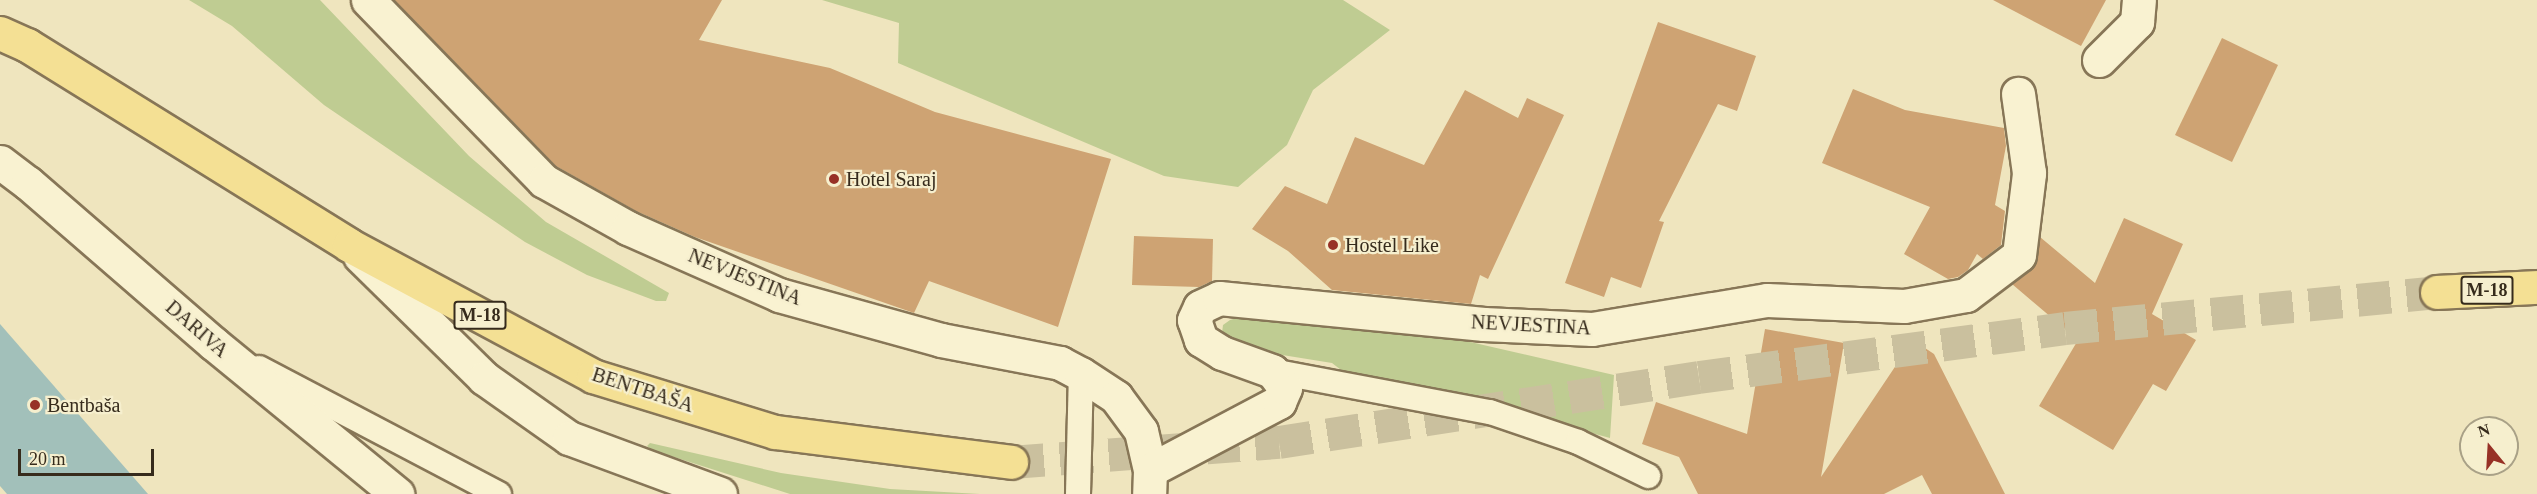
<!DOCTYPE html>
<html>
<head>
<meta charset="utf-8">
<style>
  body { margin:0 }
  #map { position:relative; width:2537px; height:494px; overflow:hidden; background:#efe5be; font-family:Georgia,serif }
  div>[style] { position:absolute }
  .green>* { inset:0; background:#bfcc92 }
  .water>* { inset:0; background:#a2c0ba }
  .building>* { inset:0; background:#cea373 }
  .primary-tunnel>* { height:33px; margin-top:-16.5px; transform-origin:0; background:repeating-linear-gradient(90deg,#cac09e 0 33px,transparent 0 49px) }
  .roads { filter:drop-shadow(2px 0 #877657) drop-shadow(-2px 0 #877657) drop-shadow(0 2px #877657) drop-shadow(0 -2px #877657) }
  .lane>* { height:24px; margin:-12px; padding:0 12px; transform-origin:12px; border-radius:12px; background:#f9f2d1 }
  .street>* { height:33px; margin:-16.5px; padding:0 16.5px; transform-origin:16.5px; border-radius:16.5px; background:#f9f2d1 }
  .primary>* { height:33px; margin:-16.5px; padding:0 16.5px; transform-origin:16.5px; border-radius:16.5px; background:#f4e094 }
  .dots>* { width:16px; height:16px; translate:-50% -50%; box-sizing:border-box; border:3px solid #f6efce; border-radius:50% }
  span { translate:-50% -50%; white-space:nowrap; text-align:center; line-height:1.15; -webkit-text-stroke:4.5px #f6efce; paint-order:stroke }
  .shield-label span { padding:2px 4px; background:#f6efce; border:2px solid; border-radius:4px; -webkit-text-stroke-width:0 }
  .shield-label { font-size:18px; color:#362b1c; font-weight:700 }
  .poi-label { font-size:20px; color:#362b1c }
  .left { translate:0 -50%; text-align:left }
  .street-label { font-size:20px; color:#362b1c }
  .north { position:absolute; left:2459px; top:416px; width:60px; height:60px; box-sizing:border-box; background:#f6efce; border:2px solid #a9a187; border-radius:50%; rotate:342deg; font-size:16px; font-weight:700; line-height:24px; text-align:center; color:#362b1c }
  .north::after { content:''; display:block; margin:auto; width:21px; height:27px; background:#973126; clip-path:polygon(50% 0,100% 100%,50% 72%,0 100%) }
  .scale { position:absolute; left:18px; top:449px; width:136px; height:27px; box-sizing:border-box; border:3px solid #362b1c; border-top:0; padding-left:8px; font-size:18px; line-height:21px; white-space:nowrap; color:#362b1c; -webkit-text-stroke:4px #f6efce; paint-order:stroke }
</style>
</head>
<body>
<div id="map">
  <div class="green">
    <i style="clip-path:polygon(189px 0,320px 0,469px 156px,546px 222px,669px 293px,666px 301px,656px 301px,587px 275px,525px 242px,324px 105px,232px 26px)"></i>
    <i style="clip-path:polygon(822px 0,1343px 0,1390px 30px,1313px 90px,1287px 145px,1238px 187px,1164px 176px,898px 63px,899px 23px)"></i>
    <i style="clip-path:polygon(1248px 315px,1444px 336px,1614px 375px,1610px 438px,1492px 406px,1354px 380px,1332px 363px,1238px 348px,1221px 341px,1223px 325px,1230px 320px)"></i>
    <i style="clip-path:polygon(650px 443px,781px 473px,890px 489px,980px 494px,790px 494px,652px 450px,647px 446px)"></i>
  </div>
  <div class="water">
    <i style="clip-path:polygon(0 324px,148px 494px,7px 494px,0 486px)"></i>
  </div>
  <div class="building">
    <i style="clip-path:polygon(394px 0,722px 0,699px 40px,830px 68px,935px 112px,1111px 159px,1058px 327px,929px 281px,914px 313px,695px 237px,636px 211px,556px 166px)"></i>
    <i style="clip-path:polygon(1993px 0,2106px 0,2081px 46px)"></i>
    <i style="clip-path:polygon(1658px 22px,1756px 56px,1737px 111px,1718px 104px,1659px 221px,1664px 222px,1641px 288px,1611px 277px,1604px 297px,1565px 283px)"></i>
    <i style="clip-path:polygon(2222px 38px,2278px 65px,2232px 162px,2175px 135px)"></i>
    <i style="clip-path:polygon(1853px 89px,1905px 110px,2004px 128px,2006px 146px,1995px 205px,2005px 211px,2001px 245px,1983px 259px,1977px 254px,1968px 270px,1958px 277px,1948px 279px,1904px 254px,1930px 207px,1822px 163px)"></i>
    <i style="clip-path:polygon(1465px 90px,1518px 118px,1527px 98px,1564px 115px,1488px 279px,1480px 275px,1471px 304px,1332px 290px,1288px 251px,1252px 229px,1285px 186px,1327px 204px,1355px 137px,1424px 165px)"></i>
    <i style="clip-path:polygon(2124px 218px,2183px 244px,2152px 314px,2196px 340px,2166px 391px,2153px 384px,2113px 450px,2039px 406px,2078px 340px,2012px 284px,2035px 265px,2040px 237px,2095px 283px)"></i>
    <i style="clip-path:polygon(1134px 236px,1213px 239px,1212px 281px,1199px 287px,1132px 285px)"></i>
    <i style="clip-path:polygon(1765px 329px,1844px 343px,1821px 477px,1913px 340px,1934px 354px,2005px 494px,1932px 494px,1922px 475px,1884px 494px,1698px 494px,1679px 457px,1642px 444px,1656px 402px,1747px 434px)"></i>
  </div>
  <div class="primary-tunnel">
    <i style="left:1011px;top:462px;width:269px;rotate:-4.3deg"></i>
    <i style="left:1279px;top:442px;width:425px;rotate:-8.8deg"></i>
    <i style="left:1699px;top:377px;width:369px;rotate:-7.6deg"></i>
    <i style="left:2065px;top:328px;width:374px;rotate:-5.5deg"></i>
  </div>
  <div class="roads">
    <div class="lane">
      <i style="left:259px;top:368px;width:271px;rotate:27.7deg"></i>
      <i style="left:1272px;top:371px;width:222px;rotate:10.7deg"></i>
      <i style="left:1490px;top:412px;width:93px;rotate:18.8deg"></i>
      <i style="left:1578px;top:442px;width:78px;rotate:25.9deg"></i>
      <i style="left:1078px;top:494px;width:120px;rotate:-88.6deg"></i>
    </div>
    <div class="street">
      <i style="left:368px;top:0;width:252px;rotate:45.8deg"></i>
      <i style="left:544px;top:181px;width:96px;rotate:29.2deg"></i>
      <i style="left:628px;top:228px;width:165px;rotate:23.9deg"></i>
      <i style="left:779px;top:295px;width:168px;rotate:15.5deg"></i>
      <i style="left:941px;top:340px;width:121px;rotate:10.9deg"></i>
      <i style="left:1060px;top:363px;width:24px;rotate:28deg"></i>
      <i style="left:1081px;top:374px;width:42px;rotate:33.3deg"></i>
      <i style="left:1116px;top:397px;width:42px;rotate:53.7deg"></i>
      <i style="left:1141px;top:431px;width:40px;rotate:77deg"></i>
      <i style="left:1150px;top:470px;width:24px;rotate:92deg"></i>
      <i style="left:2099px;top:60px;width:54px;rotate:-45deg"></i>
      <i style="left:2137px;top:22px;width:22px;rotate:-85deg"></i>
      <i style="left:0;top:162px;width:35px;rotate:37deg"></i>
      <i style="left:28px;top:183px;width:246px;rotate:40.9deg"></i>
      <i style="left:214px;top:344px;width:237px;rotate:39.3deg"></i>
      <i style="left:360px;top:256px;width:174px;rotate:44.5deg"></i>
      <i style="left:484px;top:378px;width:104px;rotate:35.2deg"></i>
      <i style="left:569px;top:438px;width:161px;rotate:20.3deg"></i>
      <i style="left:1150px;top:470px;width:146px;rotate:-27.8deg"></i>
      <i style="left:1279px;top:402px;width:15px;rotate:-67deg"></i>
      <i style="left:1285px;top:388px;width:21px;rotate:-127deg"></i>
      <i style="left:1272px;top:371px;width:53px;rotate:-160.2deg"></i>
      <i style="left:1222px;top:353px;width:25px;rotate:-148deg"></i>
      <i style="left:1201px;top:340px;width:21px;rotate:-109deg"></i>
      <i style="left:1194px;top:320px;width:14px;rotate:-65deg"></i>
      <i style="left:1200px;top:307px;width:21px;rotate:-25deg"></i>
      <i style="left:1219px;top:298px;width:266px;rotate:5.6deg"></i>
      <i style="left:1484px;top:324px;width:108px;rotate:2.7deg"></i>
      <i style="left:1592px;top:329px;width:177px;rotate:-9.4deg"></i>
      <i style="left:1767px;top:300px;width:137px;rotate:2.5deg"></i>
      <i style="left:1904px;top:306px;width:63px;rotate:-10.1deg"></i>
      <i style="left:1966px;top:295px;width:66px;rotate:-37deg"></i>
      <i style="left:2019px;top:255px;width:83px;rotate:-83deg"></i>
      <i style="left:2029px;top:173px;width:80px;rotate:-97.9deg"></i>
    </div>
    <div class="primary">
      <i style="left:0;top:33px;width:30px;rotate:24deg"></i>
      <i style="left:27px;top:45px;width:379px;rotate:31.8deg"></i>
      <i style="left:349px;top:245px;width:277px;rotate:28.2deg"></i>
      <i style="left:593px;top:376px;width:190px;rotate:17.1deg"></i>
      <i style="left:775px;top:432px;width:238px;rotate:7.2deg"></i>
      <i style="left:2437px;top:292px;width:100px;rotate:-2.9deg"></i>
    </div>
  </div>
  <div class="dots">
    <i style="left:834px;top:179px;background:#973126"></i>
    <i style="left:1333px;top:245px;background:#973126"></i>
    <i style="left:35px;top:405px;background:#973126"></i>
  </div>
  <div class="shield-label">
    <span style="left:2487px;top:290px">M-18</span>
    <span style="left:480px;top:315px">M-18</span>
  </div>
  <div class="poi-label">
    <span class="left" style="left:846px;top:179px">Hotel Saraj</span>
    <span class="left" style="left:1345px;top:245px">Hostel Like</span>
    <span class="left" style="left:47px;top:405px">Bentbaša</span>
  </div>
  <div class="street-label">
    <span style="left:745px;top:277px;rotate:22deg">NEVJESTINA</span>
    <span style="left:1531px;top:325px;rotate:3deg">NEVJESTINA</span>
    <span style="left:197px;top:329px;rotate:41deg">DARIVA</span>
    <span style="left:643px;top:390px;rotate:18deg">BENTBAŠA</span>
  </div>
  <div class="north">N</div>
  <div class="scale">20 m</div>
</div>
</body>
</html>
